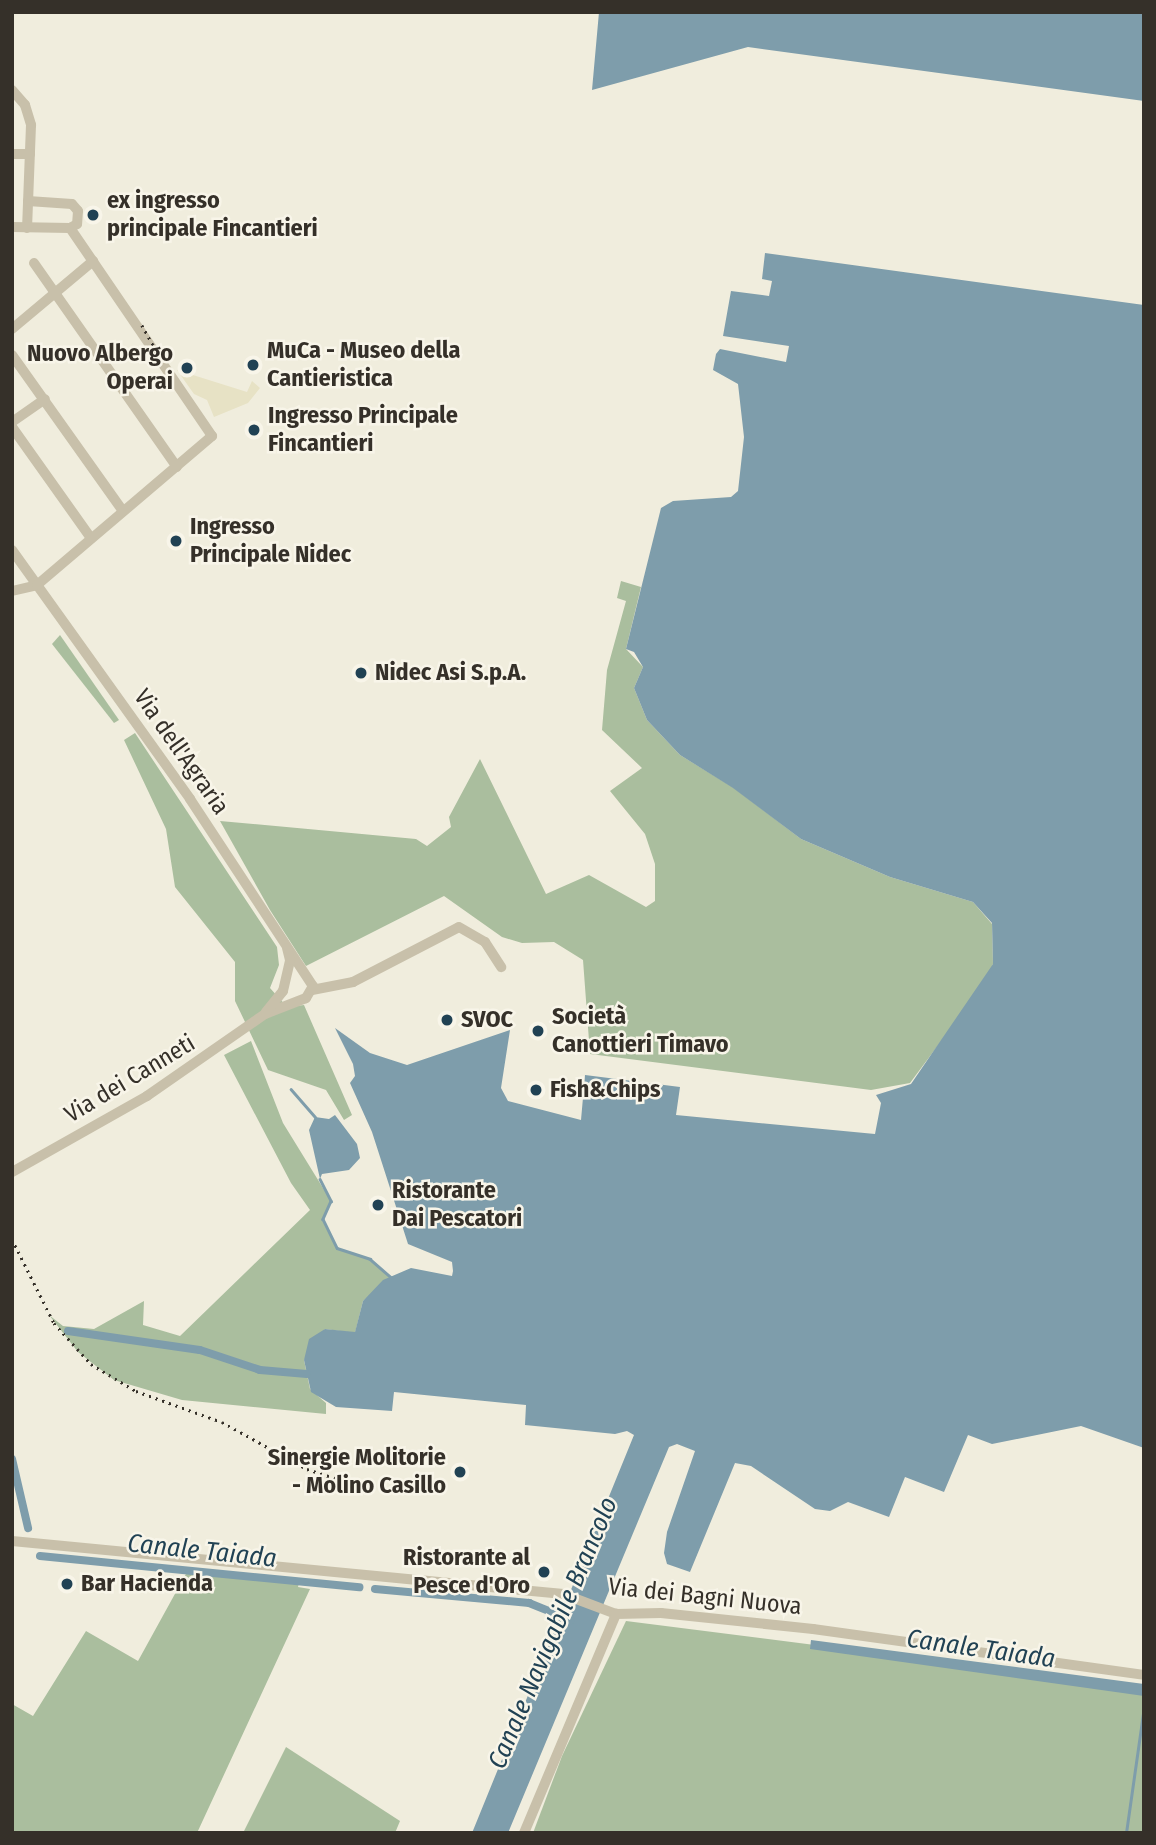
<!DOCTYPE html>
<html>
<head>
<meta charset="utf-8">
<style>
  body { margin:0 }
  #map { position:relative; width:1156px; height:1845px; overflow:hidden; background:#f0eddd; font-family:"Fira Sans Condensed",sans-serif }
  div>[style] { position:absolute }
  .green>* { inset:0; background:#aabe9e }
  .plaza>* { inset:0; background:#e7e2c5 }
  .water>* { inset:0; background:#7e9dab }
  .stream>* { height:2.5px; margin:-1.25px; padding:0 1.25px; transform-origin:1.25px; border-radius:1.25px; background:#7e9dab }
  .canal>* { height:8px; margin:-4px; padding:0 4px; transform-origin:4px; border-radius:4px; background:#7e9dab }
  .minor>* { height:10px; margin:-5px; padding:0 5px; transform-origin:5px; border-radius:5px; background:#c8c0aa }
  .rail>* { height:2.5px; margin-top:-1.25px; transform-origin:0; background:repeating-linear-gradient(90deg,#353029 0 2px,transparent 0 7px) }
  .dots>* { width:19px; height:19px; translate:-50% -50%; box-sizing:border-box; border:4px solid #f8f5e9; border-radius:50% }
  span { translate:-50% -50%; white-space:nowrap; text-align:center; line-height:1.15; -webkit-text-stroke:5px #f8f5e9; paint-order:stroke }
  .poi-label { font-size:24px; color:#353029; font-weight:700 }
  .left { translate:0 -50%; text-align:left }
  .right { translate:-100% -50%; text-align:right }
  .street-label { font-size:24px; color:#353029 }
  .water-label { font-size:26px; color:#214254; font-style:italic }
  .frame { position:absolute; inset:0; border:14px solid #353029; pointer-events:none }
</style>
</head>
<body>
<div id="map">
  <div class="green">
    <i style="clip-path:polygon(621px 581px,641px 587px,626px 649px,643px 667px,634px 688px,647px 720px,680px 755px,734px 788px,801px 839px,890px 877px,973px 902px,992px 924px,993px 964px,988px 978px,910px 1083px,871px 1090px,590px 1054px,583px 960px,554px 942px,522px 943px,502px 937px,444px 896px,306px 966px,270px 910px,220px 821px,416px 839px,427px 846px,451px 827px,449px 817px,480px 759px,546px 894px,589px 875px,646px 907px,655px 901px,655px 864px,645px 834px,610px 791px,642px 768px,602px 730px,607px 670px,626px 601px,617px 598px)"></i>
    <i style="clip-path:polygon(60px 635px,119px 720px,114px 723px,52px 644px)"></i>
    <i style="clip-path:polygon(135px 733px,277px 947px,279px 965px,270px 988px,287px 1007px,304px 1005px,352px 1115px,344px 1120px,326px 1090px,268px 1070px,235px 1001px,235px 962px,175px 887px,166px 829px,124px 740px)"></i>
    <i style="clip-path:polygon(251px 1041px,283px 1123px,331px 1201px,323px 1219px,337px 1248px,370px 1259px,391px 1277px,363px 1301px,355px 1333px,325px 1329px,304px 1360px,310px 1389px,326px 1403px,326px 1414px,182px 1400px,114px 1380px,78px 1352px,49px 1315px,63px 1326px,94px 1329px,144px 1301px,143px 1325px,180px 1336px,310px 1210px,291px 1183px,224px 1055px)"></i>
    <i style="clip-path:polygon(187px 1572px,299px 1583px,298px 1587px,310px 1589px,197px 1833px,12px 1833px,12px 1704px,33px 1716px,86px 1631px,138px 1661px)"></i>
    <i style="clip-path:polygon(626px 1621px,1144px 1687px,1144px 1833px,533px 1833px,562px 1756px)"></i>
    <i style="clip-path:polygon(286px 1747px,400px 1821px,395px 1833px,243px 1833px)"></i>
  </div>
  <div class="plaza">
    <i style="clip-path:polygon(177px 370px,247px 392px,252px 381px,260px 388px,248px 403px,214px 417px,207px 400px,194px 394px)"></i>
  </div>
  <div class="water">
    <i style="clip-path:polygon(599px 12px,1144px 12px,1144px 101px,748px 47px,592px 90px)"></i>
    <i style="clip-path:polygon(765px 253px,1144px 305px,1144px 1448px,1081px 1426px,992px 1444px,968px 1435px,944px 1492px,905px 1477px,889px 1517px,848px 1502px,830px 1511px,815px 1509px,751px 1466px,735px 1463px,690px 1572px,667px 1564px,664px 1553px,667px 1532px,695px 1451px,677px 1444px,669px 1447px,508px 1833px,472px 1833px,634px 1435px,627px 1431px,615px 1434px,525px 1425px,526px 1405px,394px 1392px,392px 1411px,336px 1407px,311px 1392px,304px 1360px,309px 1339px,325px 1329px,355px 1332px,363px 1301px,383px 1280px,411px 1268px,452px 1276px,453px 1271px,452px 1262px,408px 1244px,372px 1132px,350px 1083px,355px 1076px,353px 1064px,335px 1028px,370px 1053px,407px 1065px,510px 1030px,501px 1088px,508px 1101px,581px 1120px,585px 1075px,680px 1087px,676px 1115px,875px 1134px,881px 1103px,876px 1095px,911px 1084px,993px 964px,992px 923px,973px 902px,890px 877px,801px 839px,733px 788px,680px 755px,647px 720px,634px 688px,643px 667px,634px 652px,626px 649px,661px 508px,673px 501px,731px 497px,738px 491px,744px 437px,738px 384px,713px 370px,716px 354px,720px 349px,786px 362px,789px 346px,723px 336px,731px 291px,769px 296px,772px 281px,762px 279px)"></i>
    <i style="clip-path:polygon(335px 1115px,357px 1144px,360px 1158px,349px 1170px,322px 1174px,320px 1179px,309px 1130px,315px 1117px,329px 1119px)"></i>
    <i style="clip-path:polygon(811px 1640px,1144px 1684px,1144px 1696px,810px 1649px)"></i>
  </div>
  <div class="stream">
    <i style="left:291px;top:1089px;width:37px;rotate:49deg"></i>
    <i style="left:320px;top:1179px;width:25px;rotate:63deg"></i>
    <i style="left:331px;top:1201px;width:20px;rotate:114deg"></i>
    <i style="left:323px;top:1219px;width:32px;rotate:64deg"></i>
    <i style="left:337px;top:1248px;width:35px;rotate:18deg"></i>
    <i style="left:370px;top:1259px;width:28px;rotate:41deg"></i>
    <i style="left:1126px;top:1833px;width:127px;rotate:-81.9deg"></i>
  </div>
  <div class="canal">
    <i style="left:68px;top:1331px;width:133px;rotate:8.2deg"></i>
    <i style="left:200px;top:1350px;width:63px;rotate:18.4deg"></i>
    <i style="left:260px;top:1370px;width:47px;rotate:4.9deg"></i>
    <i style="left:12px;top:1459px;width:71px;rotate:76.9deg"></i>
    <i style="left:40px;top:1556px;width:321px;rotate:5.6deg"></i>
    <i style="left:375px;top:1589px;width:155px;rotate:5.2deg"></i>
    <i style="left:529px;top:1603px;width:45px;rotate:22deg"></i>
  </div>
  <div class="minor">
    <i style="left:12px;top:90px;width:20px;rotate:49deg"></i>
    <i style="left:25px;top:105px;width:21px;rotate:73deg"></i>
    <i style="left:31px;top:125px;width:103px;rotate:92.2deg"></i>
    <i style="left:12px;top:154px;width:18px"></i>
    <i style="left:28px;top:201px;width:44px;rotate:3.9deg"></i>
    <i style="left:72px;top:204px;width:9px;rotate:49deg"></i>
    <i style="left:78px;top:211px;width:13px;rotate:94deg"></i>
    <i style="left:77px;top:224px;width:8px;rotate:150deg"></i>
    <i style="left:12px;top:227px;width:58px;rotate:1deg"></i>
    <i style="left:34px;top:263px;width:249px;rotate:55deg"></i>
    <i style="left:12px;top:329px;width:106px;rotate:-40deg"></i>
    <i style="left:12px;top:355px;width:191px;rotate:54.6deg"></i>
    <i style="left:12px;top:422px;width:40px;rotate:-34.9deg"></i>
    <i style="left:12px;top:427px;width:136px;rotate:54.6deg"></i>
    <i style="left:12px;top:550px;width:306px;rotate:54.4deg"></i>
    <i style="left:190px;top:799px;width:224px;rotate:56.7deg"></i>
    <i style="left:313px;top:986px;width:14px;rotate:120deg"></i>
    <i style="left:306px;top:998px;width:44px;rotate:158.7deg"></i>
    <i style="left:265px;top:1014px;width:144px;rotate:145.2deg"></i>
    <i style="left:147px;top:1096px;width:155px;rotate:150.6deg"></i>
    <i style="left:12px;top:591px;width:26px;rotate:-13deg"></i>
    <i style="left:37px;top:585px;width:230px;rotate:-40.4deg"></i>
    <i style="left:212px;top:436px;width:252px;rotate:-124.3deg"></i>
    <i style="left:312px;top:990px;width:42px;rotate:-11deg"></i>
    <i style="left:353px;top:982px;width:119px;rotate:-27.4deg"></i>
    <i style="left:459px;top:927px;width:30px;rotate:30deg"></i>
    <i style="left:485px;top:942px;width:30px;rotate:57deg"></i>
    <i style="left:266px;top:1012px;width:27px;rotate:-51deg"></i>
    <i style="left:283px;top:991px;width:32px;rotate:-77deg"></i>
    <i style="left:290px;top:960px;width:12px;rotate:-104deg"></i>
    <i style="left:12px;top:1541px;width:554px;rotate:5.49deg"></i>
    <i style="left:563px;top:1594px;width:57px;rotate:20.7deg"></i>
    <i style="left:616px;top:1614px;width:45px;rotate:-1.3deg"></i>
    <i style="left:661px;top:1613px;width:153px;rotate:6deg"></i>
    <i style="left:813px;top:1629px;width:334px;rotate:7.9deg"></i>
    <i style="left:524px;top:1833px;width:238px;rotate:-67.2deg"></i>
  </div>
  <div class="rail">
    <i style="left:142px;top:325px;width:25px;rotate:61deg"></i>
    <i style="left:12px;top:1239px;width:94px;rotate:63.4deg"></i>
    <i style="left:54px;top:1323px;width:55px;rotate:47.9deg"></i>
    <i style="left:91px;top:1364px;width:52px;rotate:31deg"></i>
    <i style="left:136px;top:1391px;width:91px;rotate:19.8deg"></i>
    <i style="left:222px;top:1422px;width:97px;rotate:28.9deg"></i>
    <i style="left:307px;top:1469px;width:33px;rotate:18deg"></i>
  </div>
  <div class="dots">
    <i style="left:93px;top:215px;background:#214254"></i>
    <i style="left:253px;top:365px;background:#214254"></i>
    <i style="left:187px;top:368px;background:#214254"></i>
    <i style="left:254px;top:430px;background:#214254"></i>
    <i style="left:176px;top:541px;background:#214254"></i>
    <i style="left:361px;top:673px;background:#214254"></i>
    <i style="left:447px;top:1020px;background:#214254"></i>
    <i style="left:538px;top:1031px;background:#214254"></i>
    <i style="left:536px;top:1090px;background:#214254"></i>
    <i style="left:378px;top:1205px;background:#214254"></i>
    <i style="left:460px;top:1472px;background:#214254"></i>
    <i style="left:544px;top:1572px;background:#214254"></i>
    <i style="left:67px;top:1584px;background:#214254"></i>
  </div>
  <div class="poi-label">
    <span class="left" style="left:107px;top:215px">ex ingresso<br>principale Fincantieri</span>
    <span class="left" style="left:267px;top:365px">MuCa - Museo della<br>Cantieristica</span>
    <span class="right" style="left:173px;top:368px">Nuovo Albergo<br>Operai</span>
    <span class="left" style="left:268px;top:430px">Ingresso Principale<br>Fincantieri</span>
    <span class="left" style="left:190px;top:541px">Ingresso<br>Principale Nidec</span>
    <span class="left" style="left:375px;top:673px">Nidec Asi S.p.A.</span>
    <span class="left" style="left:552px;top:1031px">Società<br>Canottieri Timavo</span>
    <span class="left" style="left:461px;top:1020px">SVOC</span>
    <span class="left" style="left:550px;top:1090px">Fish&amp;Chips</span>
    <span class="left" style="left:392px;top:1205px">Ristorante<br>Dai Pescatori</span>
    <span class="right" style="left:446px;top:1472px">Sinergie Molitorie<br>- Molino Casillo</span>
    <span class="right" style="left:530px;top:1572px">Ristorante al<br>Pesce d'Oro</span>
    <span class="left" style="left:81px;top:1584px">Bar Hacienda</span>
  </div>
  <div class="street-label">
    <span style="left:181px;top:752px;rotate:55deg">Via dell'Agraria</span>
    <span style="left:130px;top:1079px;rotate:-31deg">Via dei Canneti</span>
    <span style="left:705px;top:1597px;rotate:6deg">Via dei Bagni Nuova</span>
  </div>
  <div class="water-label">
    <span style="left:202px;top:1551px;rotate:6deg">Canale Taiada</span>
    <span style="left:553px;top:1633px;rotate:-67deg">Canale Navigabile Brancolo</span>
    <span style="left:981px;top:1649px;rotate:8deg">Canale Taiada</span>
  </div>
  <div class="frame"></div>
</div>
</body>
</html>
